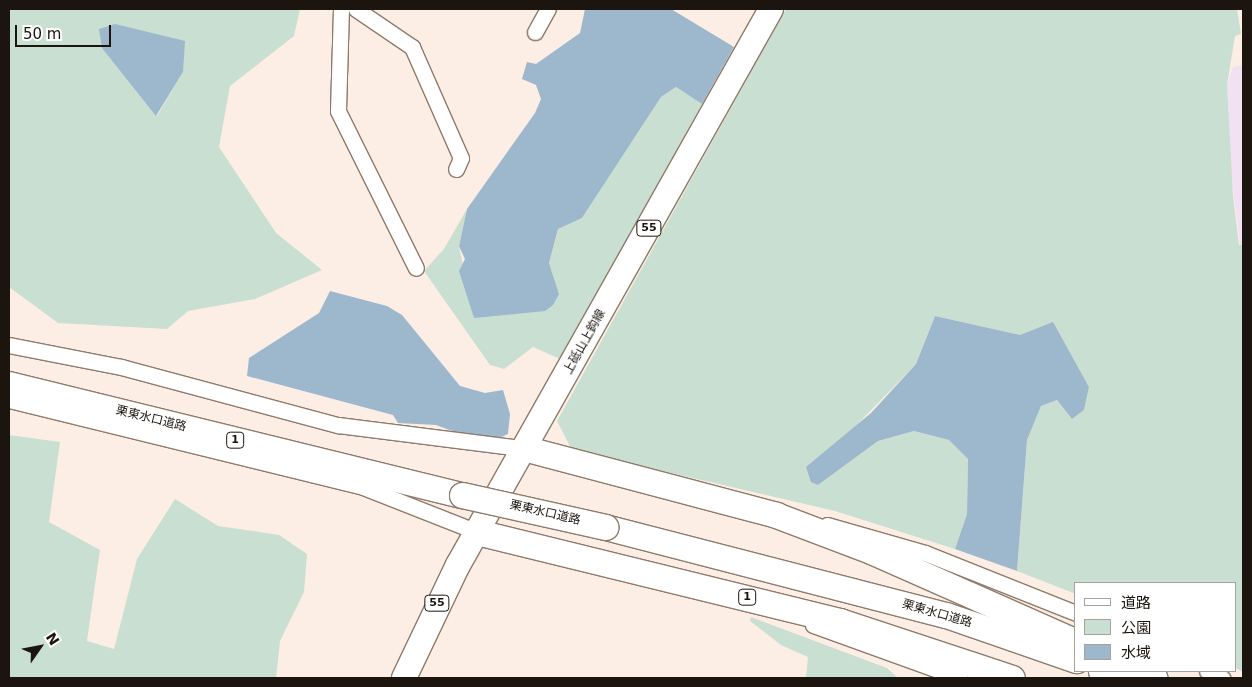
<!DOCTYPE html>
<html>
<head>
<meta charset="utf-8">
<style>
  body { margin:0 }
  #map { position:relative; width:1252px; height:687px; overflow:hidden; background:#fceee4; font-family:"DejaVu Sans","Noto Sans JP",sans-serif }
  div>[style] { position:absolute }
  .education>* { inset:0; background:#f2e1f3 }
  .green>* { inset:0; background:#c9dfd1 }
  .water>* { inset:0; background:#9db7cc }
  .roads { filter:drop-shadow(1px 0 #8e7a6a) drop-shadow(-1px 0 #8e7a6a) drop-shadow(0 1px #8e7a6a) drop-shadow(0 -1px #8e7a6a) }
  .minor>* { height:15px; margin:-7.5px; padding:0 7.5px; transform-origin:7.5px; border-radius:7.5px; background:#fff }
  .primary>* { height:24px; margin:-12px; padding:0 12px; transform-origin:12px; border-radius:12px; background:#fff }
  .trunk>* { height:25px; margin:-12.5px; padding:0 12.5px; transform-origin:12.5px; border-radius:12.5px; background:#fff }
  .bridges { filter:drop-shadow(1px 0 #8e7a6a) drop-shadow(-1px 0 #8e7a6a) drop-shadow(0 1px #8e7a6a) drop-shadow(0 -1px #8e7a6a) }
  .trunk-bridge>* { height:25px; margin:-12.5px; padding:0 12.5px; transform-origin:12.5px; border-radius:12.5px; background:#fff }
  span { translate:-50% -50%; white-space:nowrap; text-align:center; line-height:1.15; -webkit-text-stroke:4px #fff; paint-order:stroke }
  .shield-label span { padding:1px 4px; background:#fff; border:1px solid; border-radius:4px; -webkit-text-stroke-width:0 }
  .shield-label { font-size:11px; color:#1c150f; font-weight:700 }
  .street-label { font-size:12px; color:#1c150f }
  .frame { position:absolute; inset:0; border:10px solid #1c150f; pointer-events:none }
  .legend { position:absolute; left:1074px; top:582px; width:162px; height:90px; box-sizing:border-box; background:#fff; border:1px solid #a4a19f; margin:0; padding:6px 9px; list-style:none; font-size:15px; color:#1c150f }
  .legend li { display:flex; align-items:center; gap:10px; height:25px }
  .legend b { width:25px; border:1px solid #a4a19f }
  .north { position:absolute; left:15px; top:622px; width:50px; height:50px; -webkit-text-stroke:4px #fff; paint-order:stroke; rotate:57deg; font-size:14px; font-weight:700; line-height:20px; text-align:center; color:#1c150f }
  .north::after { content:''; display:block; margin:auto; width:18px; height:22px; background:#1c150f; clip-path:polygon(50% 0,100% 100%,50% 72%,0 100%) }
  .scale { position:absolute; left:15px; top:25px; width:96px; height:22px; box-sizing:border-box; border:2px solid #1c150f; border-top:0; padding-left:6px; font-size:15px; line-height:18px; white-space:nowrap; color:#1c150f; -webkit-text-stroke:4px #fff; paint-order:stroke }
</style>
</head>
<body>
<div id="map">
  <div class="education">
    <i style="clip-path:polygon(1243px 65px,1243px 245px,1240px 245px,1229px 155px,1227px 85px,1233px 67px)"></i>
  </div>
  <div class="green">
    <i style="clip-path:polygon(evenodd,9px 9px,300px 9px,294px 36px,230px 86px,219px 147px,276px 233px,322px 270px,255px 299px,188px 311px,167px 329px,58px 323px,9px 287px,9px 9px,102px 48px,183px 72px,157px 116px,123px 69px,102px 48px)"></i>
    <i style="clip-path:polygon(786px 9px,1237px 9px,1241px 34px,1235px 36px,1227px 85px,1233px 196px,1239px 245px,1243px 245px,1243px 672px,1236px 668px,1236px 583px,1076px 583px,1076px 594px,1017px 571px,1027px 440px,1041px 406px,1057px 400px,1072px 419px,1084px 410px,1089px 387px,1053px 323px,1020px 335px,935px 316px,916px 364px,842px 440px,818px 485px,878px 441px,914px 431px,949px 440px,968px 459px,967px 514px,955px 549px,835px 511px,572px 450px,557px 421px)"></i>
    <i style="clip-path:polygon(676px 87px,702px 104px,560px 359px,533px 347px,504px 369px,490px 365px,424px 271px,444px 249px,467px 209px,459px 246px,474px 318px,559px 294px,549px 263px,558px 229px,582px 218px,661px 97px)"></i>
    <i style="clip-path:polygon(9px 435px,60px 442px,49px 522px,100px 550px,87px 641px,114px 649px,137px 559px,175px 499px,218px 526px,279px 535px,307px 554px,304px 592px,280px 641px,276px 678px,9px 678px)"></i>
    <i style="clip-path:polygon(751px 617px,887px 668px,898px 678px,806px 678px,808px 657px,781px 645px,750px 621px)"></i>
  </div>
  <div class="water">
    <i style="clip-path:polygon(585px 9px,671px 9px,734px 47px,702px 104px,676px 87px,661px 97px,582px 218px,558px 229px,549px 263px,559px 294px,553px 305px,545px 311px,474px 318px,459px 271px,465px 259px,459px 246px,467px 209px,535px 113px,541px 99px,536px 85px,522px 79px,527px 62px,536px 64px,580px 33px)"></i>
    <i style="clip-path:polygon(115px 24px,185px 41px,183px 72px,156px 116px,102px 48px,99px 29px)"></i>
    <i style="clip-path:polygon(330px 291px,387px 306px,402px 315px,460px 386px,485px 393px,503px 390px,510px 414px,508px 434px,497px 439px,463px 435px,436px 425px,398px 423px,393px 415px,247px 376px,249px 358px,319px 313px)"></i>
    <i style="clip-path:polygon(935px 316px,1020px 335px,1053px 322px,1089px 387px,1084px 410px,1072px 419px,1057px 400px,1041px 406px,1027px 440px,1017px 571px,955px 549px,967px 514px,968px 459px,949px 440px,914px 431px,878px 441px,818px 485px,811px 482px,806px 467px,871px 413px,916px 364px)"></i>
  </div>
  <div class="roads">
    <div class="minor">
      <i style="left:341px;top:9px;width:102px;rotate:91.7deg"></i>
      <i style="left:338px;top:111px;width:175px;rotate:63.6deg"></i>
      <i style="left:356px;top:9px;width:68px;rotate:34.2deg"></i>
      <i style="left:412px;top:47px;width:121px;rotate:66.2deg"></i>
      <i style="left:461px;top:158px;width:12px;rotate:114deg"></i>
      <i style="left:535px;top:32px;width:26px;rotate:-61deg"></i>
      <i style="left:9px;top:345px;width:114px;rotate:11.1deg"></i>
      <i style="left:121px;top:367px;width:225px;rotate:15deg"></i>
      <i style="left:338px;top:425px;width:191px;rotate:7.2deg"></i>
      <i style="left:9px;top:400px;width:365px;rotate:13.8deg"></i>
      <i style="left:363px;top:487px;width:123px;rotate:21.5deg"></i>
      <i style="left:827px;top:525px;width:102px;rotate:15.9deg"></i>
      <i style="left:925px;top:553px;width:162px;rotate:21.7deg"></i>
      <i style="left:813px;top:625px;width:156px;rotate:19.8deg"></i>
      <i style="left:1207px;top:671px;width:17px;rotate:25deg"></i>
    </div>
    <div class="primary">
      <i style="left:404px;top:678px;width:125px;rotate:-64.5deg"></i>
      <i style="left:458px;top:565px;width:638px;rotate:-60.62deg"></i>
    </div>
    <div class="trunk">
      <i style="left:9px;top:384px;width:466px;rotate:13.8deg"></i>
      <i style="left:527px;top:449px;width:258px;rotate:14.8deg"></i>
      <i style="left:776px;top:515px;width:102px;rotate:20.8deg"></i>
      <i style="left:871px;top:551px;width:224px;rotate:23.9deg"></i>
      <i style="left:605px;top:527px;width:352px;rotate:14.5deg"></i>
      <i style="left:946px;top:615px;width:138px;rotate:19.1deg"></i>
      <i style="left:477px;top:532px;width:374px;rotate:13.8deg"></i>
      <i style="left:840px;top:621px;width:181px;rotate:18.3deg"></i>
      <i style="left:1101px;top:671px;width:18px;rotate:22deg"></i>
      <i style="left:1139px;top:671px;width:17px;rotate:24deg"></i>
    </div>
  </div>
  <div class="bridges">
    <div class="trunk-bridge">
      <i style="left:462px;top:495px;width:147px;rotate:12.6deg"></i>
    </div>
  </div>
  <div class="shield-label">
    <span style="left:649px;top:228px">55</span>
    <span style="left:235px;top:440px">1</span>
    <span style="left:747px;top:597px">1</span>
    <span style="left:437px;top:603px">55</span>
  </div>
  <div class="street-label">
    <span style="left:585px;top:342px;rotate:-61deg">上砥山上鈎線</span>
    <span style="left:151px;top:419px;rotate:14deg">栗東水口道路</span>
    <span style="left:545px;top:513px;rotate:13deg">栗東水口道路</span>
    <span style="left:937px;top:614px;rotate:16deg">栗東水口道路</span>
  </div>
  <div class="frame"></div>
  <ul class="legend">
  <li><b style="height:6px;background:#fff"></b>道路</li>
  <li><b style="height:14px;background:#c9dfd1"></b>公園</li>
  <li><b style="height:14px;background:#9db7cc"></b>水域</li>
  </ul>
  <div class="north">N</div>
  <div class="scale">50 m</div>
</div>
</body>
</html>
